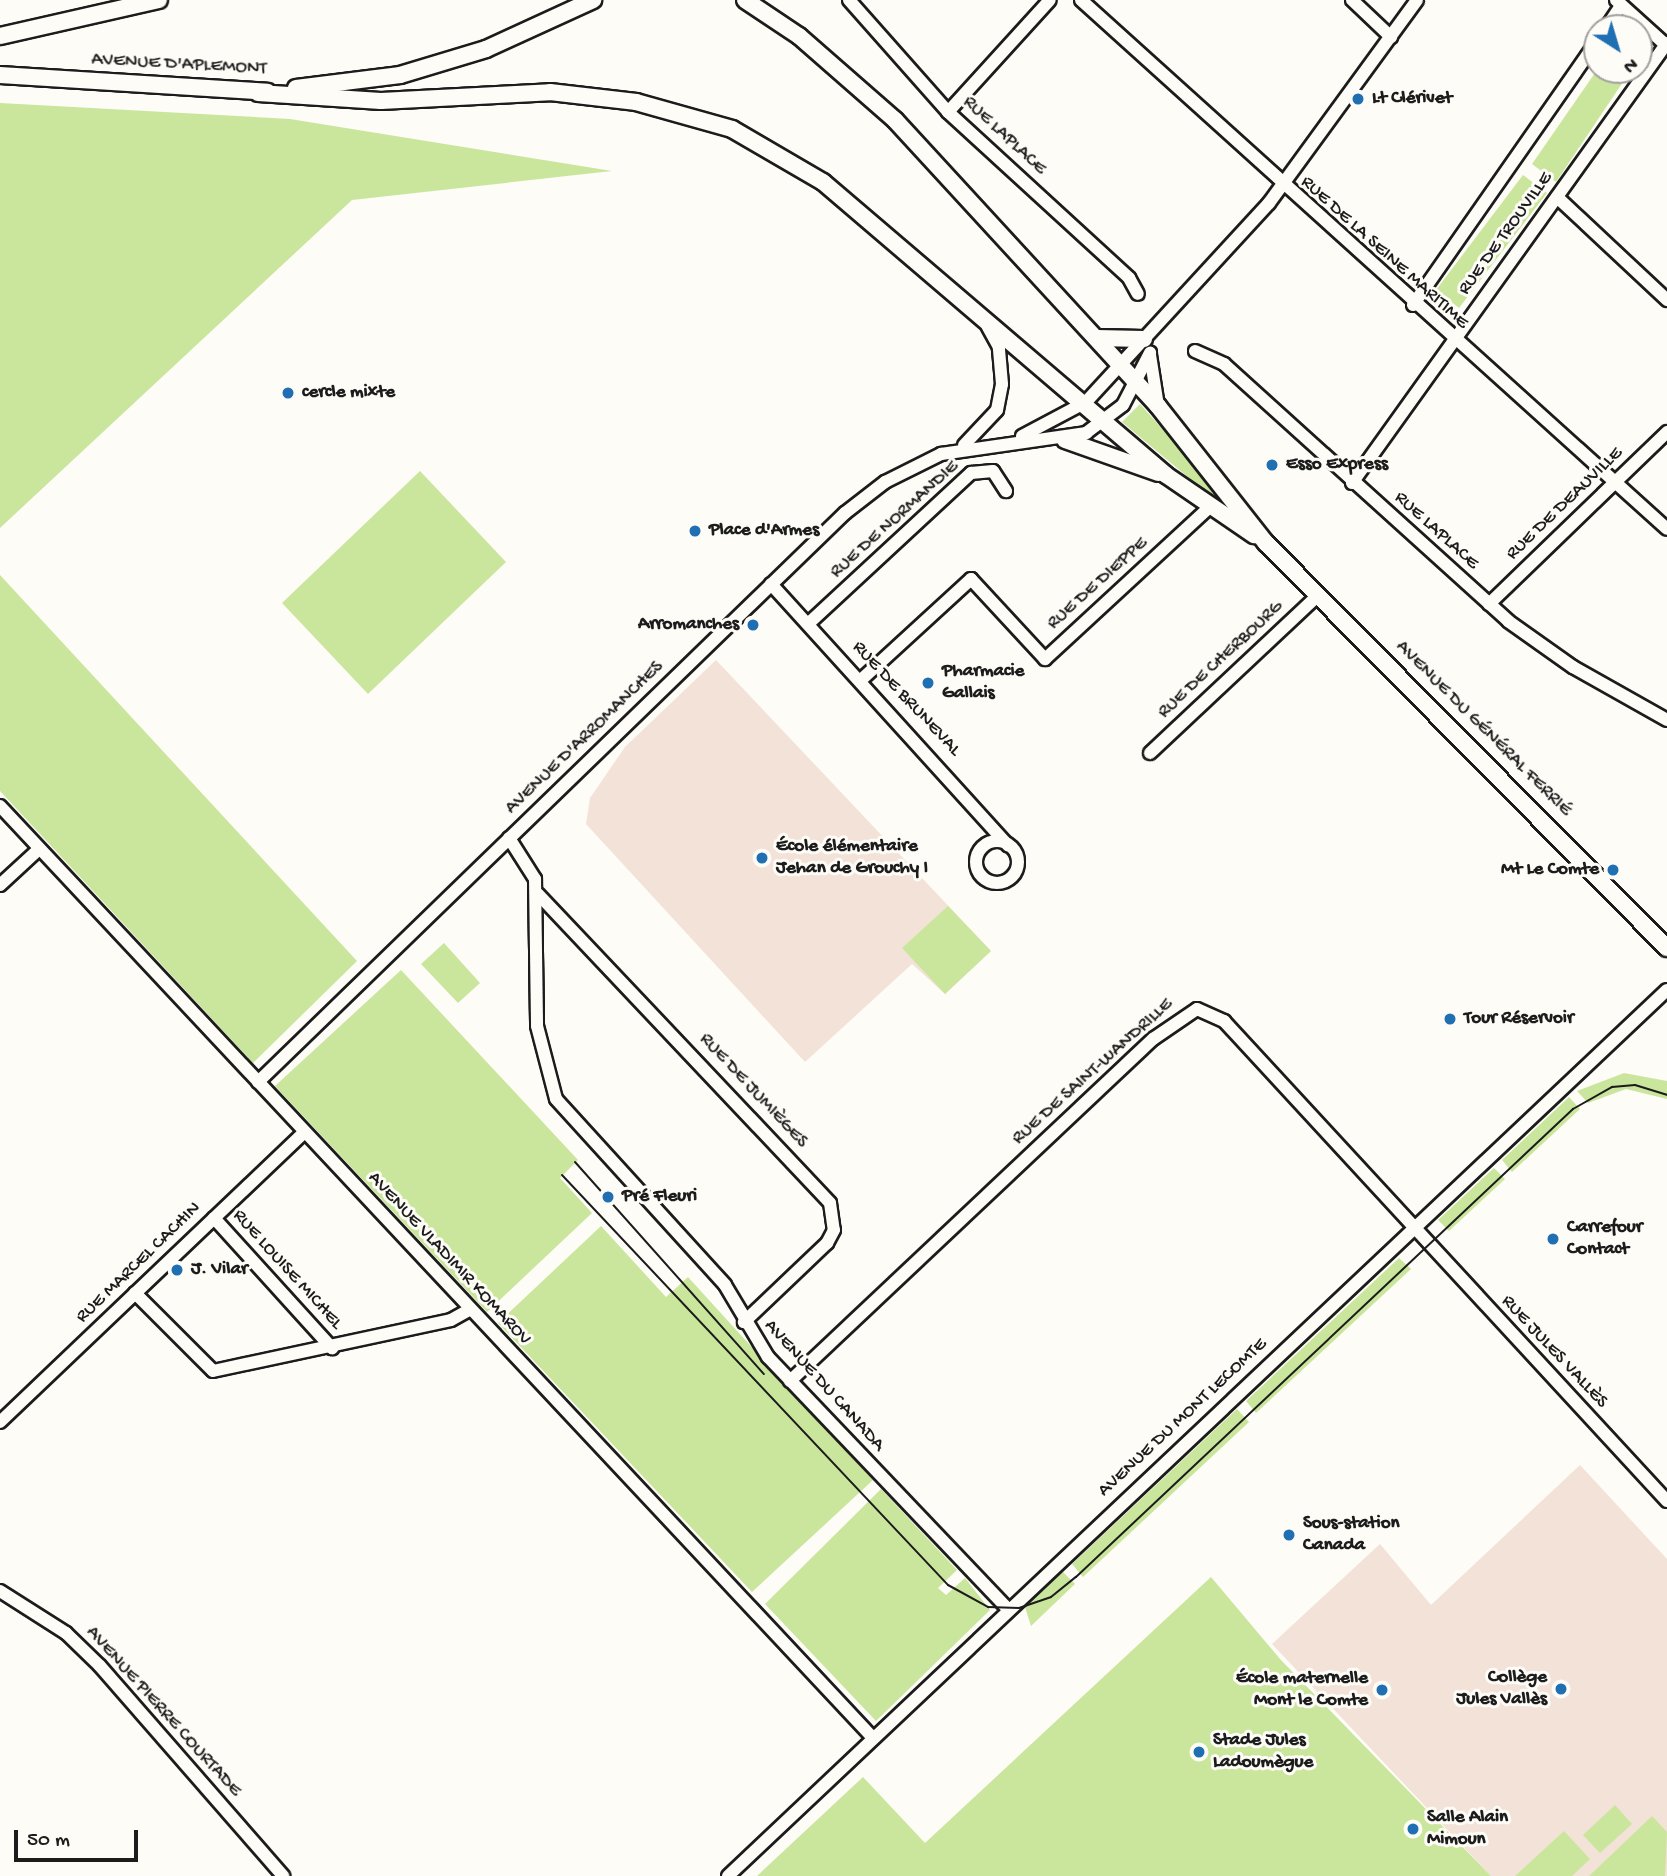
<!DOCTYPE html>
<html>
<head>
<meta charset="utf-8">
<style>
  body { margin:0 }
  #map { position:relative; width:1667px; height:1876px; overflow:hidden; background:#fdfcf7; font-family:"Gochi Hand",sans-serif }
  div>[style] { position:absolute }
  .built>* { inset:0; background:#f3e2d8 }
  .green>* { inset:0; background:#cae69d }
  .roads { filter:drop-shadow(2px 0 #1c1c1c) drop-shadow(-2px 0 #1c1c1c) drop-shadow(0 2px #1c1c1c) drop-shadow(0 -2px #1c1c1c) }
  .minor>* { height:12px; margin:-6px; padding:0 6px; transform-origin:6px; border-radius:6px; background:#fdfcf7 }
  .minor>.ring { margin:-6px; padding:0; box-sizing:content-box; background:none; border:12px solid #fdfcf7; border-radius:50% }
  .tertiary>* { height:16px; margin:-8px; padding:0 8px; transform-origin:8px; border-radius:8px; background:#fdfcf7 }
  .tram>* { height:2px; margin:-1px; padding:0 1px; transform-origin:1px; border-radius:1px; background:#1c1c1c }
  .dots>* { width:19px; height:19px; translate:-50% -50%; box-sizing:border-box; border:4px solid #fdfcf7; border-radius:50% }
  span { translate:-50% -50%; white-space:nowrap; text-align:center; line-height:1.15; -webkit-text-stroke:6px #fdfcf7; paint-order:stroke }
  .street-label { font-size:19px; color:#1c1c1c }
  .poi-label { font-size:19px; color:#1c1c1c; font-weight:700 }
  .left { translate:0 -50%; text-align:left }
  .right { translate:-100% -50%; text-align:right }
  .north { position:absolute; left:1583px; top:14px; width:70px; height:70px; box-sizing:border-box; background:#fdfcf7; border:2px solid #a3a29f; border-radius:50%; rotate:143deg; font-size:19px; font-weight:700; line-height:28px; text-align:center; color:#1c1c1c }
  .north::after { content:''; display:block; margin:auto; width:24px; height:32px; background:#1f6fb2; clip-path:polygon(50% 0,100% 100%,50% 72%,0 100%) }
  .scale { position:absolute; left:14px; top:1830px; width:124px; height:32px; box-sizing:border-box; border:4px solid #1c1c1c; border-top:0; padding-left:9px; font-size:21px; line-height:24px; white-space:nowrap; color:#1c1c1c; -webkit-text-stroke:5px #fdfcf7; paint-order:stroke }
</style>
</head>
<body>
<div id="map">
  <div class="built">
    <i style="clip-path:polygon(716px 660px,991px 951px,945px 994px,912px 964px,805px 1062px,586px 824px,590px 798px,625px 747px)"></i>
    <i style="clip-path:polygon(1580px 1465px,1667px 1559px,1667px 1876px,1491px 1876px,1272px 1644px,1380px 1544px,1431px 1605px)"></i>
  </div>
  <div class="green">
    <i style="clip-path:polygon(1597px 70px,1631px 70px,1556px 182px,1532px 164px)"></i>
    <i style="clip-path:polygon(0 103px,290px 119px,612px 171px,352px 200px,0 528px)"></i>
    <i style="clip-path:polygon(1523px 175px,1547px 193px,1459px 308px,1436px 290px)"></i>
    <i style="clip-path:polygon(1140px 404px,1257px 535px,1122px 422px)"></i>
    <i style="clip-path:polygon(420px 471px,506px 562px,368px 694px,282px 603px)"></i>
    <i style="clip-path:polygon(0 575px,357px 961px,253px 1063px,0 791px)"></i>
    <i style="clip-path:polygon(948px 906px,991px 951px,945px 994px,902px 948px)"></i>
    <i style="clip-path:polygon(444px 943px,480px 983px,458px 1003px,421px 964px)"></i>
    <i style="clip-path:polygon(401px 970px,578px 1160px,560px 1178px,592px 1213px,487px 1312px,275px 1086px)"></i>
    <i style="clip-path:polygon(1624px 1073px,1667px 1081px,1667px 1099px,1626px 1089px,1588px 1103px,1577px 1091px)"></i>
    <i style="clip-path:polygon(1569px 1097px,1580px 1109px,1512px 1172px,1502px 1160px)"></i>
    <i style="clip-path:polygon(1494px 1168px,1505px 1179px,1449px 1231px,1438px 1220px)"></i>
    <i style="clip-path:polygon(601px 1226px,666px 1297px,688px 1277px,873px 1480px,752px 1592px,498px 1323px)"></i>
    <i style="clip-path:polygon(1399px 1258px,1411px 1269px,1256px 1413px,1246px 1401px)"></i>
    <i style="clip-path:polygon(1237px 1409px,1249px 1422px,1083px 1577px,1072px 1564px)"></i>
    <i style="clip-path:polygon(881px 1489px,957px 1570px,938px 1588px,946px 1595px,965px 1578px,990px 1610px,876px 1721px,765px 1604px)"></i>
    <i style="clip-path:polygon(1061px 1570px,1075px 1584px,1031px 1626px,1024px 1604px)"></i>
    <i style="clip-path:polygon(1211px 1577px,1280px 1659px,1491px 1876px,757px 1876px,863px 1777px,925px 1843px)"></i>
    <i style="clip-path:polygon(1615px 1805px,1632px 1824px,1600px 1853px,1583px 1835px)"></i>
    <i style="clip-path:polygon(1652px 1816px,1667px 1832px,1665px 1876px,1589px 1876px)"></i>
    <i style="clip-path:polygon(1564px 1831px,1590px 1859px,1572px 1876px,1515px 1876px)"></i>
  </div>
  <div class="roads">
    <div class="minor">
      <i style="left:849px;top:0;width:149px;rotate:48.5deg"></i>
      <i style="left:948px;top:112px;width:246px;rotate:42.5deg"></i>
      <i style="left:1129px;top:278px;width:18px;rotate:61deg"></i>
      <i style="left:1081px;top:0;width:789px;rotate:42.07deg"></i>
      <i style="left:1352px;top:0;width:54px;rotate:43.5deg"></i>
      <i style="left:1616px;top:0;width:69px;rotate:42deg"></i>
      <i style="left:1606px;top:28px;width:27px;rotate:-56deg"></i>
      <i style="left:948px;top:112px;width:151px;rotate:-47.7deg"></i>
      <i style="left:1557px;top:197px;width:151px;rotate:43.1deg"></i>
      <i style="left:1413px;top:305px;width:322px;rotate:-55.1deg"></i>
      <i style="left:1195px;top:351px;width:32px;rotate:24deg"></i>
      <i style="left:1224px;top:364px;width:383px;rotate:42.1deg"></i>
      <i style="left:1508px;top:621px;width:80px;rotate:35.3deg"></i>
      <i style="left:1573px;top:667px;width:108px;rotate:29.4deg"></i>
      <i style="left:1150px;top:355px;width:52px;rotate:81.1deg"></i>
      <i style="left:1022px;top:436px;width:72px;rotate:-28deg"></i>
      <i style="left:1086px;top:402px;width:270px;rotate:-47.4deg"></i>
      <i style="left:1269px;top:203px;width:251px;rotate:-53.9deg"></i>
      <i style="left:964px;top:445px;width:48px;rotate:-46.7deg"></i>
      <i style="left:997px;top:410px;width:26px;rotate:-79deg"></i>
      <i style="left:1002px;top:384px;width:37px;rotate:-95deg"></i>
      <i style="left:999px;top:347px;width:23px;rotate:-119deg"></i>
      <i style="left:1352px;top:483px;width:541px;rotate:-54.4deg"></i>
      <i style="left:771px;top:584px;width:353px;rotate:47.8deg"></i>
      <i style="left:1489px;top:604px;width:248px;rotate:-44deg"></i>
      <i style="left:809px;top:623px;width:221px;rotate:-42.8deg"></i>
      <i style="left:971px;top:473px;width:22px;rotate:-5deg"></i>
      <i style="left:993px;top:471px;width:24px;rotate:57deg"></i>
      <i style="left:862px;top:679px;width:148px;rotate:-42.5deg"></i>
      <i style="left:971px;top:579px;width:109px;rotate:47.2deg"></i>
      <i style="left:1045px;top:659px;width:226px;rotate:-42.7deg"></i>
      <i style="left:1150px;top:753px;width:231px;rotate:-43.2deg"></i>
      <i style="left:0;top:806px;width:1276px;rotate:46.87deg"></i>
      <i style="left:509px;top:838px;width:49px;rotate:57.6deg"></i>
      <i style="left:535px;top:879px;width:147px;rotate:89.2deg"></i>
      <i style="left:537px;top:1026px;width:75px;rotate:75.4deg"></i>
      <i style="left:556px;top:1099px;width:251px;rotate:47.7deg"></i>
      <i style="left:725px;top:1285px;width:84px;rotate:59.2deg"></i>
      <i style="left:768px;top:1357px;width:348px;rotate:46.4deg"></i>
      <i class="ring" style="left:976px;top:841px;width:30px;height:30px"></i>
      <i style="left:0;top:885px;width:53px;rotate:-42.7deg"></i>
      <i style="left:538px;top:894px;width:425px;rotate:46.6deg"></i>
      <i style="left:830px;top:1203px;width:27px;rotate:82deg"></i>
      <i style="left:834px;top:1230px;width:15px;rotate:118deg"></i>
      <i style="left:827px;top:1243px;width:115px;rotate:136.4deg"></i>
      <i style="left:258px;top:1082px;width:818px;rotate:-44.11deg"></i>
      <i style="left:845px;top:513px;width:51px;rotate:-37.8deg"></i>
      <i style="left:885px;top:482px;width:63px;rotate:-26.6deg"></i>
      <i style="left:941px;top:454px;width:147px;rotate:-8.2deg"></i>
      <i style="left:1086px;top:433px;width:46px;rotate:-37.1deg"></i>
      <i style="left:1123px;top:405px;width:59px;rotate:-62.6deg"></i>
      <i style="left:214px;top:1218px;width:176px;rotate:47.8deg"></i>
      <i style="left:135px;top:1293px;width:110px;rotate:45deg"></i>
      <i style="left:213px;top:1371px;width:243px;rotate:-12.1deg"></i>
      <i style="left:451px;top:1320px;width:21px;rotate:-29deg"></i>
      <i style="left:790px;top:1381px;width:499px;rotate:-43.3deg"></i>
      <i style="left:1153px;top:1039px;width:53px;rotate:-34.3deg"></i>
      <i style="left:1197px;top:1009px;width:30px;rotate:24deg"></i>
      <i style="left:1224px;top:1021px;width:653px;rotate:47.3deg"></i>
      <i style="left:0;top:1422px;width:420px;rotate:-43.6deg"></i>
      <i style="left:0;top:1591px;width:78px;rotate:32.5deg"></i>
      <i style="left:66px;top:1633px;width:47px;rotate:44.1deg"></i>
      <i style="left:100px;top:1666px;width:279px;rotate:48.9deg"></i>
      <i style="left:728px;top:1876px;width:1291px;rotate:-43.34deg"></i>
    </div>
    <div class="tertiary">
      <i style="left:745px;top:0;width:65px;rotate:33.7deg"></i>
      <i style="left:799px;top:36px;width:128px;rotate:41.2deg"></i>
      <i style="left:895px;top:120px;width:389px;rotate:47.4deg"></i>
      <i style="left:1158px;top:406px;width:174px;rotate:51.8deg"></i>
      <i style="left:1266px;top:543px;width:570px;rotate:45.28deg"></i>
      <i style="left:0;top:36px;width:163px;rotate:-12.8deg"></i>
      <i style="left:0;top:75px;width:268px;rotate:3.6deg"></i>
      <i style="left:296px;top:88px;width:105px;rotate:-7.1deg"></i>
      <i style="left:400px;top:75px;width:90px;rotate:-16.8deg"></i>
      <i style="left:486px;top:49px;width:118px;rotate:-24.6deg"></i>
      <i style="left:258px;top:93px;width:123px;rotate:3.7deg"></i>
      <i style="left:381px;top:101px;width:169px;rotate:-3deg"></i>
      <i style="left:550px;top:92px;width:87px;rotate:6.6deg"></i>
      <i style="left:636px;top:102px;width:100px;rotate:15.7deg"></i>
      <i style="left:732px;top:129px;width:105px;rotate:30.2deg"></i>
      <i style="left:823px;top:182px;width:451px;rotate:40.5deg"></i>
      <i style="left:1166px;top:475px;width:107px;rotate:34.3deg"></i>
      <i style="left:1096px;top:338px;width:48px;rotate:1.2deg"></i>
      <i style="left:1065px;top:440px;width:99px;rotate:19.5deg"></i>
    </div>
  </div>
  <div class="tram">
    <i style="left:575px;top:1162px;width:284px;rotate:48.3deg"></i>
    <i style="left:562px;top:1175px;width:563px;rotate:46.73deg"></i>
    <i style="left:948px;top:1585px;width:46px;rotate:28.8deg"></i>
    <i style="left:988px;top:1607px;width:31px;rotate:2deg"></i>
    <i style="left:1019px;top:1608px;width:34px;rotate:-19deg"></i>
    <i style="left:1051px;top:1597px;width:32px;rotate:-39deg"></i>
    <i style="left:1076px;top:1577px;width:683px;rotate:-43.28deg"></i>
    <i style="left:1573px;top:1109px;width:45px;rotate:-29.4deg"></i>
    <i style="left:1612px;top:1087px;width:23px;rotate:-5deg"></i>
    <i style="left:1635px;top:1085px;width:34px;rotate:17deg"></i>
  </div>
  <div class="dots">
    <i style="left:1358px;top:99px;background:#1f6fb2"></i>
    <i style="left:288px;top:393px;background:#1f6fb2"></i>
    <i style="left:1272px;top:465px;background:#1f6fb2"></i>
    <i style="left:695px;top:531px;background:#1f6fb2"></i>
    <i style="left:753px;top:625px;background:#1f6fb2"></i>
    <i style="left:928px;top:683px;background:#1f6fb2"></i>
    <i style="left:762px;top:858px;background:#1f6fb2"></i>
    <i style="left:1613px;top:870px;background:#1f6fb2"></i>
    <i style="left:1450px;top:1019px;background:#1f6fb2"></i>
    <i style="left:608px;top:1197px;background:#1f6fb2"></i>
    <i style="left:1553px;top:1239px;background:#1f6fb2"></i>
    <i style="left:177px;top:1270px;background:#1f6fb2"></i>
    <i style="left:1289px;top:1535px;background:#1f6fb2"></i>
    <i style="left:1561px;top:1689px;background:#1f6fb2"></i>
    <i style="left:1382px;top:1690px;background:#1f6fb2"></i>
    <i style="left:1199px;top:1752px;background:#1f6fb2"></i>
    <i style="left:1413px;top:1829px;background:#1f6fb2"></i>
  </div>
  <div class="street-label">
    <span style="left:179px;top:65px;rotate:3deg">AVENUE D'APLEMONT</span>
    <span style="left:1004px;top:136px;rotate:43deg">RUE LAPLACE</span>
    <span style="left:1506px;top:234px;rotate:-54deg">RUE DE TROUVILLE</span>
    <span style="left:1384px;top:253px;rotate:42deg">RUE DE LA SEINE MARITIME</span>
    <span style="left:1565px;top:504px;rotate:-44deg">RUE DE DEAUVILLE</span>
    <span style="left:895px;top:520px;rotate:-42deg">RUE DE NORMANDIE</span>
    <span style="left:1436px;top:531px;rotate:42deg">RUE LAPLACE</span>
    <span style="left:1098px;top:584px;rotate:-42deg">RUE DE DIEPPE</span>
    <span style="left:1221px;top:660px;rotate:-43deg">RUE DE CHERBOURG</span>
    <span style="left:906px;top:699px;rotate:47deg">RUE DE BRUNEVAL</span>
    <span style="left:1483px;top:729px;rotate:45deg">AVENUE DU GÉNÉRAL FERRIÉ</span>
    <span style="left:585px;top:738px;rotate:-44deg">AVENUE D'ARROMANCHES</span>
    <span style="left:1093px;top:1072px;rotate:-42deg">RUE DE SAINT-WANDRILLE</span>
    <span style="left:753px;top:1091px;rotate:47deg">RUE DE JUMIÈGES</span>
    <span style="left:449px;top:1259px;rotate:47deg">AVENUE VLADIMIR KOMAROV</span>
    <span style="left:139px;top:1263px;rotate:-44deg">RUE MARCEL CACHIN</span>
    <span style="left:287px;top:1270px;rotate:48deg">RUE LOUISE MICHEL</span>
    <span style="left:1554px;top:1352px;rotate:47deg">RUE JULES VALLÈS</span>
    <span style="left:824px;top:1386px;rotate:48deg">AVENUE DU CANADA</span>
    <span style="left:1183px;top:1418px;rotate:-43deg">AVENUE DU MONT LECOMTE</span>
    <span style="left:163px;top:1712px;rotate:48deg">AVENUE PIERRE COURTADE</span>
  </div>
  <div class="poi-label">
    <span class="left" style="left:1372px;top:99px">Lt Clérivet</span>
    <span class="left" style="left:302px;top:393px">cercle mixte</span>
    <span class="left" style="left:1286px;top:465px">Esso Express</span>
    <span class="left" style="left:709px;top:531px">Place d'Armes</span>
    <span class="right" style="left:739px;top:625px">Arromanches</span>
    <span class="left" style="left:942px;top:683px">Pharmacie<br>Gallais</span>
    <span class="left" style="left:776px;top:858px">École élémentaire<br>Jehan de Grouchy I</span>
    <span class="right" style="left:1599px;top:870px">Mt Le Comte</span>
    <span class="left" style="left:1464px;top:1019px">Tour Réservoir</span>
    <span class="left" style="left:622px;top:1197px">Pré Fleuri</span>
    <span class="left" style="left:1567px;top:1239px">Carrefour<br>Contact</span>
    <span class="left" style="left:191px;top:1270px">J. Vilar</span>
    <span class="left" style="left:1303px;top:1535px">Sous-station<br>Canada</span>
    <span class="right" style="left:1547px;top:1689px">Collège<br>Jules Vallès</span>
    <span class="right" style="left:1368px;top:1690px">École maternelle<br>Mont le Comte</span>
    <span class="left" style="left:1213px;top:1752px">Stade Jules<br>Ladoumègue</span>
    <span class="left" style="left:1427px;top:1829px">Salle Alain<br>Mimoun</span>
  </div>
  <div class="north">N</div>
  <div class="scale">50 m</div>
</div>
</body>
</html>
